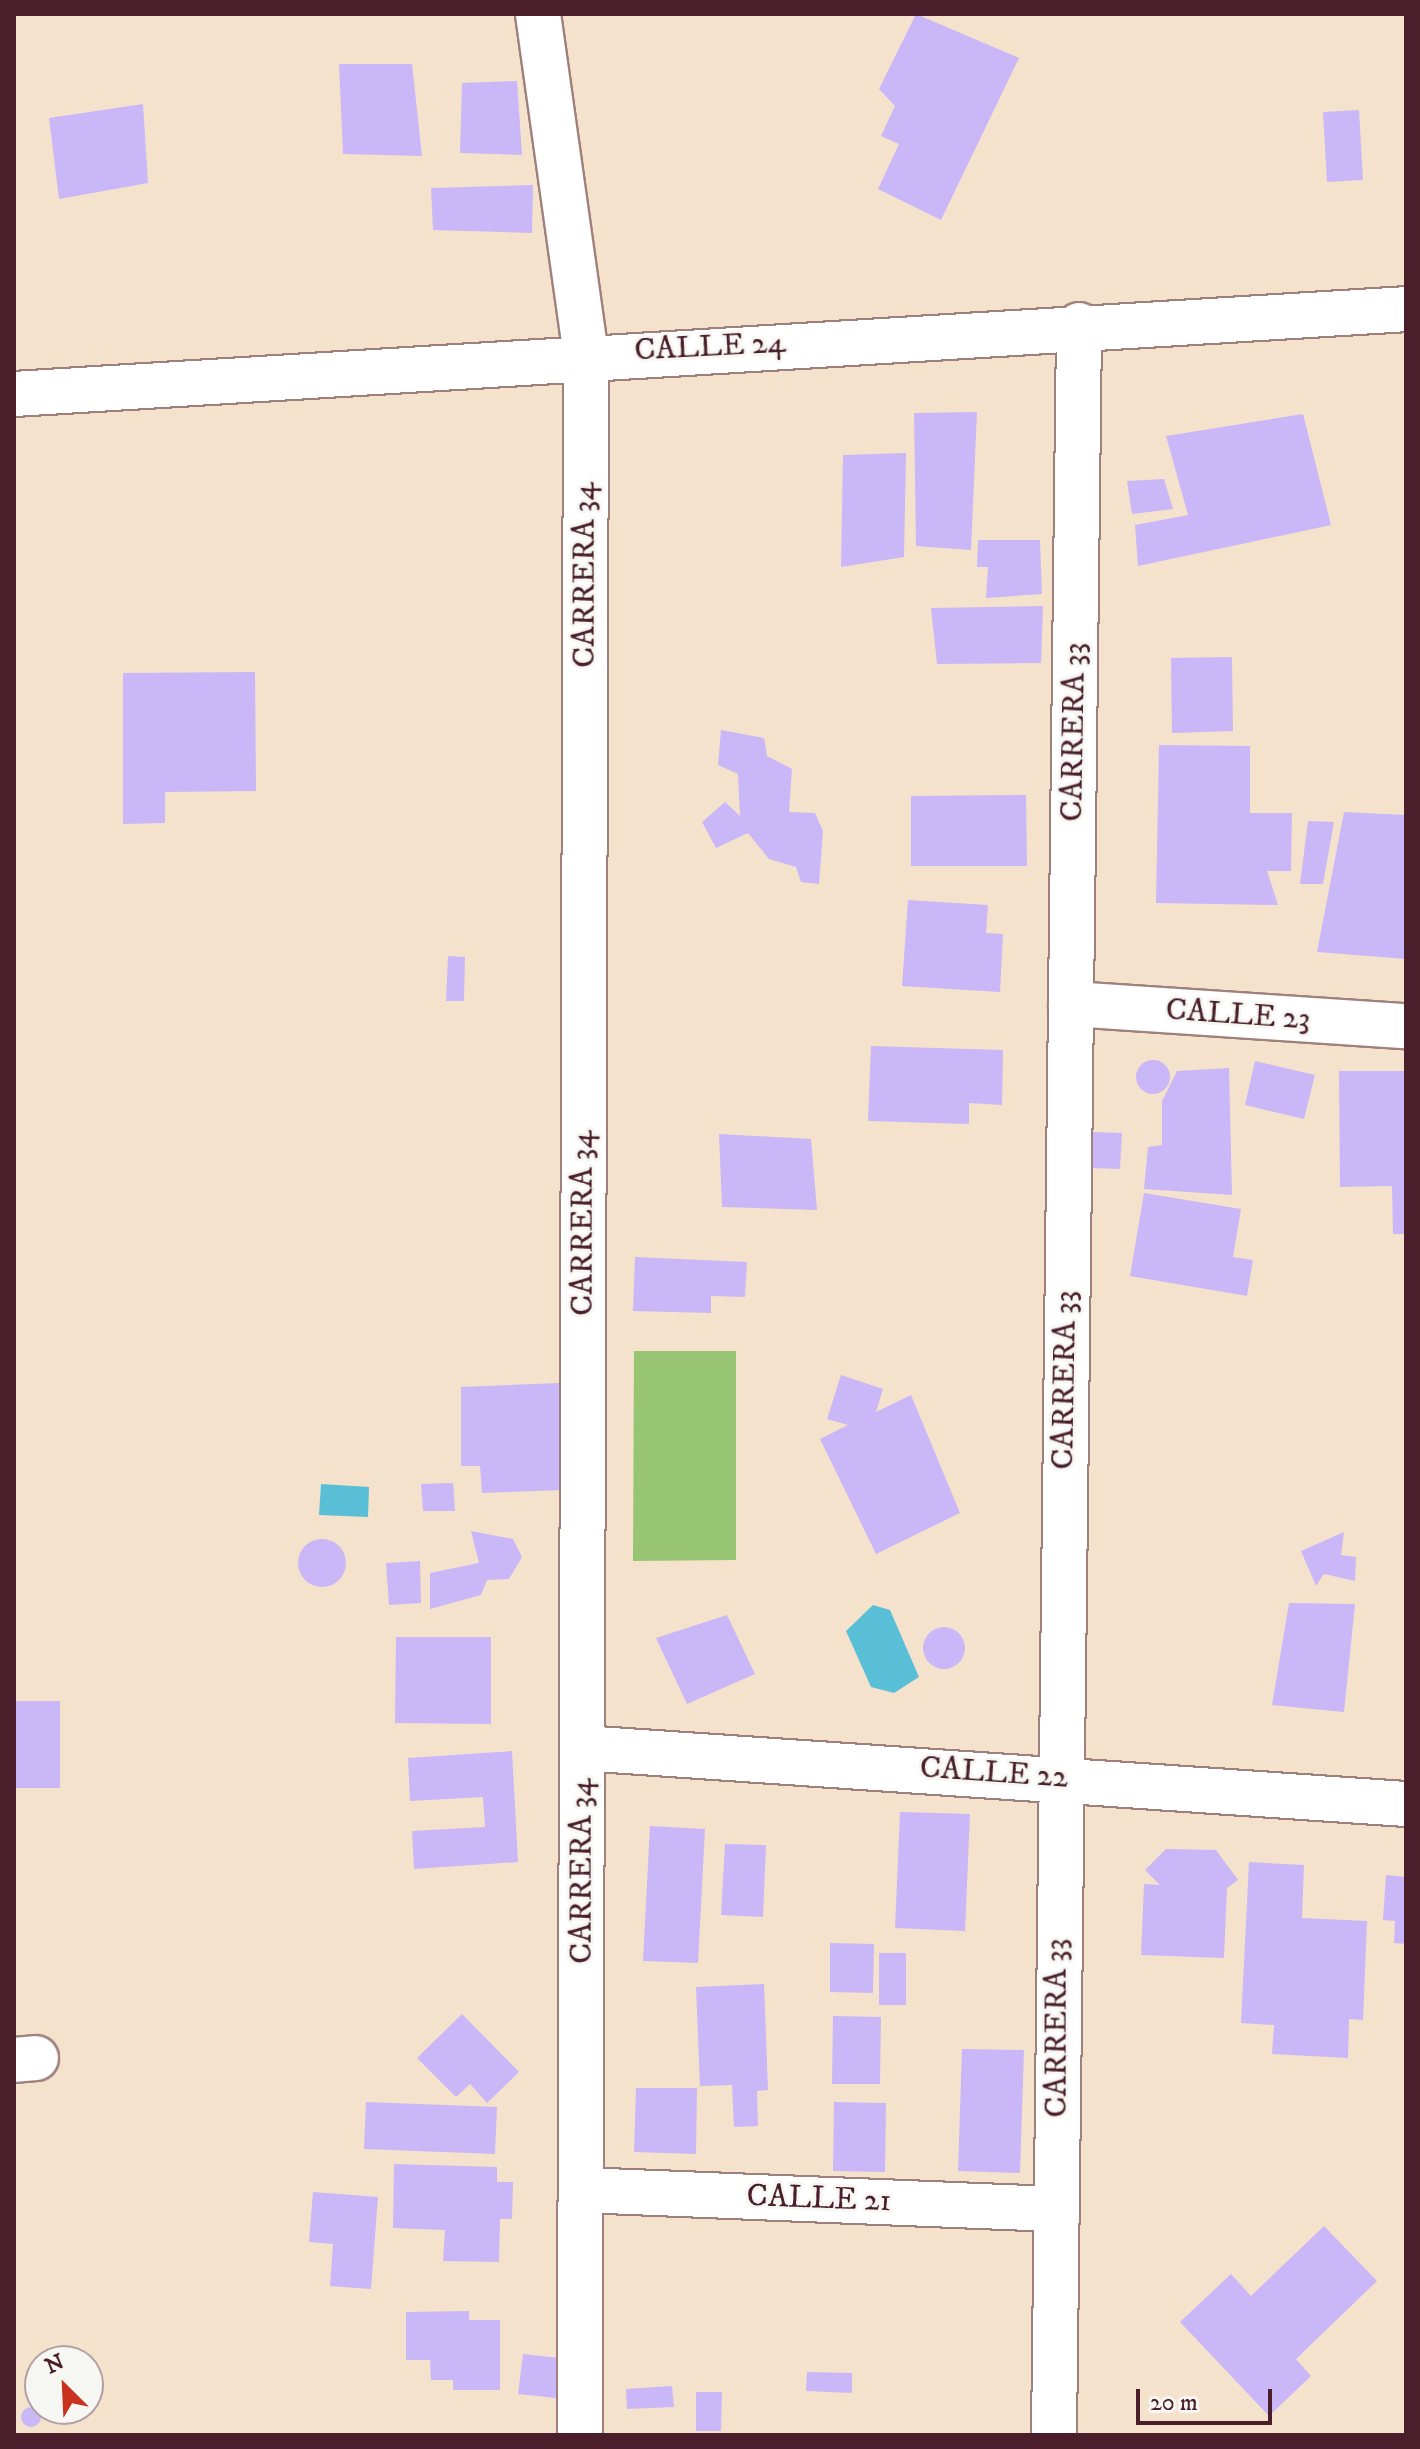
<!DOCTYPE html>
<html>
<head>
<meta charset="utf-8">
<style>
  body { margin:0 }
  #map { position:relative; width:1420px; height:2449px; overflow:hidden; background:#f5e2cc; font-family:"IM FELL DW Pica",serif }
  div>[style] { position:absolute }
  .green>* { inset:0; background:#97c573 }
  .water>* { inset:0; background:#58bfd6 }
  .building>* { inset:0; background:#c9b7f8 }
  .round { border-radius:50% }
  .roads { filter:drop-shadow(2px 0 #a0807c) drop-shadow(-2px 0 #a0807c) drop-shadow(0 2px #a0807c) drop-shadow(0 -2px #a0807c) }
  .minor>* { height:44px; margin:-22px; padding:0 22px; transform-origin:22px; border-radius:22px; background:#fff }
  span { translate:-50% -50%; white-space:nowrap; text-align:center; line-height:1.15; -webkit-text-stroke:6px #f6f6f2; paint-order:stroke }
  .street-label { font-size:32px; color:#4a1f2b }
  .frame { position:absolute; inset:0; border:16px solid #4a1f2b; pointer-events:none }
  .north { position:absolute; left:24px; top:2345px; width:80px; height:80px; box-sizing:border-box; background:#f6f6f2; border:2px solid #b1a0a2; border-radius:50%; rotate:336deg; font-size:22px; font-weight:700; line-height:32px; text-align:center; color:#4a1f2b }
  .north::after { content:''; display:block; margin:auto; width:28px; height:36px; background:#c8321e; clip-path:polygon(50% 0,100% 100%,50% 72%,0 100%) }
  .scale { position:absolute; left:1136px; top:2389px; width:136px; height:36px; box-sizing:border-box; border:4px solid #4a1f2b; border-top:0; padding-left:10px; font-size:24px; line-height:28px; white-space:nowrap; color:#4a1f2b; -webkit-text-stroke:6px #f6f6f2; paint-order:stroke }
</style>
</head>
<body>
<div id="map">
  <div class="green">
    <i style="clip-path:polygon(634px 1351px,736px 1351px,736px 1560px,633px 1561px)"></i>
  </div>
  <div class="water">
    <i style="clip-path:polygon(321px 1484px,369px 1487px,368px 1517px,319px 1515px)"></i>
    <i style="clip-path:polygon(873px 1605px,890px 1610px,919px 1677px,894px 1693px,871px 1687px,846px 1631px)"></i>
  </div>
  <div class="building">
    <i style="clip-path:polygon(916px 14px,1019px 58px,941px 220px,878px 189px,899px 144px,881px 136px,895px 106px,879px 89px)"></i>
    <i style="clip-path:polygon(339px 64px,412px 64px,422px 156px,343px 154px)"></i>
    <i style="clip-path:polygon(517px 81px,522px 155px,460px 153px,462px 83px)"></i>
    <i style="clip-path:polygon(143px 104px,148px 183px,59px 199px,49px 118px)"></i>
    <i style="clip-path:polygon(1359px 110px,1363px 180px,1327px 182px,1323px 112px)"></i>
    <i style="clip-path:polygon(533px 185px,532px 233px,433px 230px,431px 188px)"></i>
    <i style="clip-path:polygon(977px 412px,971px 550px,916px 546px,914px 413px)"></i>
    <i style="clip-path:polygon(1303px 414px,1331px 525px,1138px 566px,1135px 525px,1188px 515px,1166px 436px)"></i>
    <i style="clip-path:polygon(906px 453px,904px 557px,841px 567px,843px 455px)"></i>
    <i style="clip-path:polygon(1164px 479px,1173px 509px,1132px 514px,1127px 481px)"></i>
    <i style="clip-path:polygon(978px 540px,1040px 540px,1042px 594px,986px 598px,988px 567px,977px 567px)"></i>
    <i style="clip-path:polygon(1043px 606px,1041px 663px,937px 664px,931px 608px)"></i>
    <i style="clip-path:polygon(1232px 657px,1233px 731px,1172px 733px,1171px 658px)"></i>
    <i style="clip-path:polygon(255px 672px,256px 791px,165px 792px,165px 823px,123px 824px,123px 673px)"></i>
    <i style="clip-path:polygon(721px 730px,764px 738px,767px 756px,792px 769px,789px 812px,815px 813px,823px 831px,819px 884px,801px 882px,796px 867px,769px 859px,748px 833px,716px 848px,702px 822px,725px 802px,740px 816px,738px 774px,718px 765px)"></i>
    <i style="clip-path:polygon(1159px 745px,1250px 746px,1250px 813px,1292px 813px,1291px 871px,1267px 871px,1278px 905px,1156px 903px)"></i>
    <i style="clip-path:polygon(1026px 795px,1027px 866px,911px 866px,911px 796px)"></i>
    <i style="clip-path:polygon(1344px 812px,1406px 815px,1406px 959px,1317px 952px)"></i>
    <i style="clip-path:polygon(1308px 821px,1334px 822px,1323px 884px,1300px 884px)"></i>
    <i style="clip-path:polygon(908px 900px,988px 905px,986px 933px,1003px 934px,1000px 992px,902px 986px)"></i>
    <i style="clip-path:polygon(448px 956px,465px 957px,464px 1001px,446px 1001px)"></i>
    <i style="clip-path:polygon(871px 1046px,1003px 1050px,1002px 1105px,969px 1103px,969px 1124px,868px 1121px)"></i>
    <i class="round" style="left:1136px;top:1060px;width:34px;height:34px"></i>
    <i style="clip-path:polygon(1255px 1061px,1315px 1075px,1304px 1119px,1245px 1105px)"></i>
    <i style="clip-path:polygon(1229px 1068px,1232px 1195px,1144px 1189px,1148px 1147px,1162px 1145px,1162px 1101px,1177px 1071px)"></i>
    <i style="clip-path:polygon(1339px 1071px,1406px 1071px,1406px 1234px,1393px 1234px,1392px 1186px,1340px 1187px)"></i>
    <i style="clip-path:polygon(1093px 1132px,1122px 1133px,1120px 1169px,1090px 1168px)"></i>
    <i style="clip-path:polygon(719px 1134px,811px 1139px,817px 1210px,722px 1207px)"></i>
    <i style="clip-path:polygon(1144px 1193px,1241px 1209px,1233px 1257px,1253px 1260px,1247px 1296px,1130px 1276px)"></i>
    <i style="clip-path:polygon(635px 1257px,747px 1262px,745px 1297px,711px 1296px,711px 1313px,633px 1311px)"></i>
    <i style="clip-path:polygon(841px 1375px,883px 1389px,876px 1412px,911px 1395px,960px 1513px,876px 1554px,820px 1439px,848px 1425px,827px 1419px)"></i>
    <i style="clip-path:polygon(559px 1383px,563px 1490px,482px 1493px,480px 1466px,461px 1466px,461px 1387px)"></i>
    <i style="clip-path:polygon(453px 1483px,455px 1511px,423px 1511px,421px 1484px)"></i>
    <i style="clip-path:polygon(471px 1531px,513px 1539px,522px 1557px,509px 1579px,487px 1580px,481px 1595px,430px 1609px,430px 1573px,479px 1563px)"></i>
    <i style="clip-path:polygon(1344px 1532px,1341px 1555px,1356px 1557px,1355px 1581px,1324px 1574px,1316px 1586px,1301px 1551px)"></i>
    <i class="round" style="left:298px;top:1539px;width:48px;height:48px"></i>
    <i style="clip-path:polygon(420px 1561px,421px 1603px,389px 1605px,386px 1563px)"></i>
    <i style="clip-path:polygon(1289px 1603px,1355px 1604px,1344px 1712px,1272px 1705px)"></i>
    <i style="clip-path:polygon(727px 1615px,755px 1674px,687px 1704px,656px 1638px)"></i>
    <i class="round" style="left:923px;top:1627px;width:42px;height:42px"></i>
    <i style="clip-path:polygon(396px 1637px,491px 1637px,491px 1724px,395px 1723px)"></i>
    <i style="clip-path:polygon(14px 1701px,60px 1701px,60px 1788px,14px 1788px)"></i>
    <i style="clip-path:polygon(512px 1751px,518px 1862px,414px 1869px,412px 1831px,485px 1827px,483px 1797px,410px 1801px,408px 1758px)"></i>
    <i style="clip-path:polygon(900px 1812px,970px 1814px,965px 1931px,895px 1928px)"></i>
    <i style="clip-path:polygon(650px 1826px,705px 1829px,698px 1963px,643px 1961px)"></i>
    <i style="clip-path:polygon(725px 1844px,766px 1845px,763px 1917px,721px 1915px)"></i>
    <i style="clip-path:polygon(1166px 1849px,1216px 1850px,1238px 1880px,1227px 1888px,1224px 1958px,1141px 1955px,1144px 1884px,1160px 1885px,1145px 1870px)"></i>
    <i style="clip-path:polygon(1249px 1862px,1304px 1865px,1302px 1918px,1367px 1921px,1363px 2020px,1349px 2019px,1348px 2058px,1272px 2054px,1274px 2025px,1241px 2023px)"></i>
    <i style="clip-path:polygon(1386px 1875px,1406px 1877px,1406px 1944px,1394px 1943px,1395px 1921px,1383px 1920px)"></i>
    <i style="clip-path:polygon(830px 1943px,874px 1944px,873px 1993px,830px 1992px)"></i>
    <i style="clip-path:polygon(879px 1953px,906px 1953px,906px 2005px,879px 2005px)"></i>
    <i style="clip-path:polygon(764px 1984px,768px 2090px,757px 2091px,758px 2126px,734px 2127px,732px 2085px,700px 2086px,696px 1987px)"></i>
    <i style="clip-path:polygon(462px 2014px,519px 2072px,487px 2103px,470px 2084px,456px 2097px,417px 2058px)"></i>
    <i style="clip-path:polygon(833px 2016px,881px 2017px,880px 2084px,832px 2084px)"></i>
    <i style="clip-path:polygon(962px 2049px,1024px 2050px,1020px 2173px,958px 2171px)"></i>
    <i style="clip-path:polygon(636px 2088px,697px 2088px,696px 2154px,634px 2152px)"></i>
    <i style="clip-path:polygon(366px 2102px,497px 2107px,495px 2154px,364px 2149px)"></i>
    <i style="clip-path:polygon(834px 2102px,886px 2103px,885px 2172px,833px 2171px)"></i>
    <i style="clip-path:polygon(394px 2164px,497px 2167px,497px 2182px,513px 2182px,512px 2219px,500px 2219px,499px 2262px,443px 2261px,445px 2230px,393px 2228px)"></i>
    <i style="clip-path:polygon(313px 2192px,378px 2197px,371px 2289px,330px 2286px,333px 2244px,309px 2242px)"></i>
    <i style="clip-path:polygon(1324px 2226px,1377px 2281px,1296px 2359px,1311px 2376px,1269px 2416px,1180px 2322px,1231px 2274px,1251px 2296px)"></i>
    <i style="clip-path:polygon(469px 2311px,469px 2320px,500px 2320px,500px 2390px,453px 2390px,453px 2380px,431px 2380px,430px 2360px,406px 2360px,406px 2312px)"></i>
    <i style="clip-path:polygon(523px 2354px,569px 2359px,565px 2399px,518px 2394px)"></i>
    <i style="clip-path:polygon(807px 2372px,852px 2373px,852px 2393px,806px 2391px)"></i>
    <i style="clip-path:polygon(672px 2386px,674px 2407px,627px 2409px,626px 2389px)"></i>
    <i style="clip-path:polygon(696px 2392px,722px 2392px,721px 2431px,696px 2431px)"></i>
    <i class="round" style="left:21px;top:2407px;width:20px;height:20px"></i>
  </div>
  <div class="roads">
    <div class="minor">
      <i style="left:538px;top:14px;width:344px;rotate:82deg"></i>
      <i style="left:586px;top:355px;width:2080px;rotate:90.17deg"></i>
      <i style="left:14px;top:394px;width:1395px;rotate:-3.49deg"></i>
      <i style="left:1071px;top:1004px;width:336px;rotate:3.8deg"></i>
      <i style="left:582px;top:1748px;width:826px;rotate:3.89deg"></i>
      <i style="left:14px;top:2060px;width:22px;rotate:-5deg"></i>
      <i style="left:581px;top:2190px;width:476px;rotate:2.3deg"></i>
      <i style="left:1054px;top:2435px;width:2110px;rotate:-89.32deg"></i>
    </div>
  </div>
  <div class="street-label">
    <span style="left:710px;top:347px;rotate:-3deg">CALLE 24</span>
    <span style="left:585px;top:575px;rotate:-90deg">CARRERA 34</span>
    <span style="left:1074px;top:732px;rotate:-89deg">CARRERA 33</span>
    <span style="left:1238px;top:1015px;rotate:4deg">CALLE 23</span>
    <span style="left:583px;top:1223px;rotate:-90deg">CARRERA 34</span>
    <span style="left:1065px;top:1380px;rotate:-89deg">CARRERA 33</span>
    <span style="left:994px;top:1773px;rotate:4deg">CALLE 22</span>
    <span style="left:582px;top:1871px;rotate:-90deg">CARRERA 34</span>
    <span style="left:1057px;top:2028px;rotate:-90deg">CARRERA 33</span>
    <span style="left:819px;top:2199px;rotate:2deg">CALLE 21</span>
  </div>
  <div class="frame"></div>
  <div class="north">N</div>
  <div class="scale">20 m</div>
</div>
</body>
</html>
